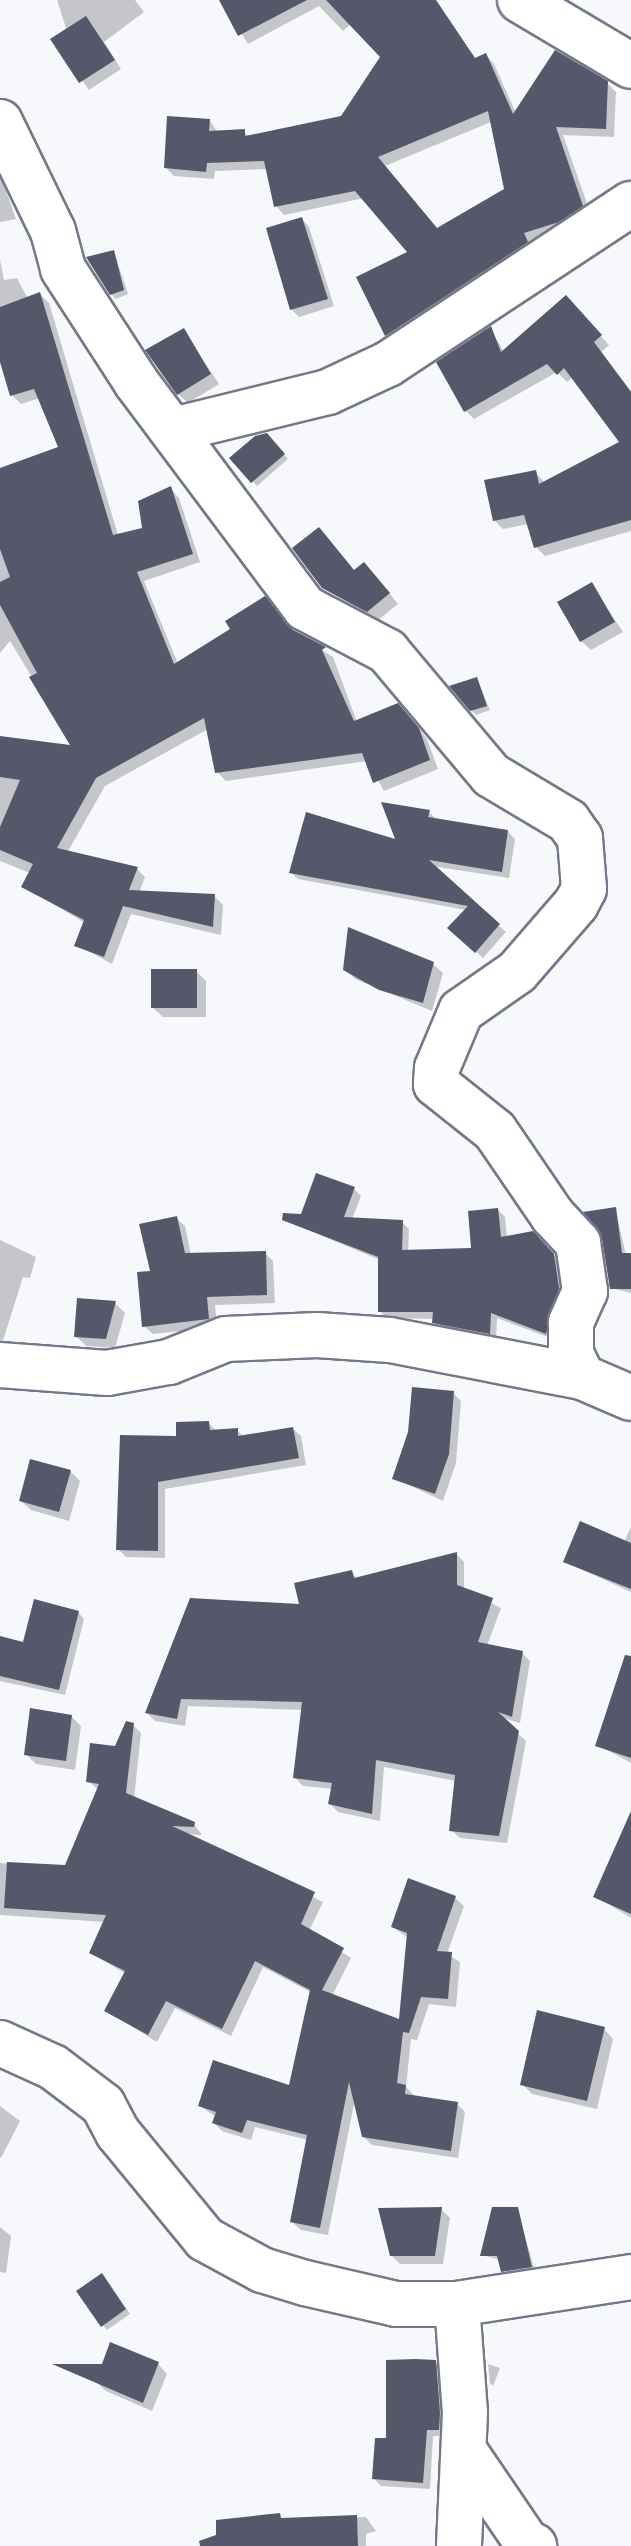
<!DOCTYPE html>
<html>
<head>
<meta charset="utf-8">
<style>
  body { margin:0 }
  #map { position:relative; width:631px; height:2546px; overflow:hidden; background:#f7f8fc; font-family:"Fira Sans Condensed",sans-serif }
  div>[style] { position:absolute }
  .shadow>* { inset:0; background:#0003 }
  .building>* { inset:0; background:#54586a }
  .roads { filter:drop-shadow(2px 0 #74788b) drop-shadow(-2px 0 #74788b) drop-shadow(0 2px #74788b) drop-shadow(0 -2px #74788b) }
  .minor>* { height:44px; margin:-22px; padding:0 22px; transform-origin:22px; border-radius:22px; background:#fff }
  span { translate:-50% -50%; white-space:nowrap; text-align:center; line-height:1.15; -webkit-text-stroke:8px #fff; paint-order:stroke }
</style>
</head>
<body>
<div id="map">
  <div class="shadow">
    <i style="clip-path:polygon(57px 0,135px 0,144px 12px,104px 42px,121px 69px,89px 90px,53px 40px,67px 31px)"></i>
    <i style="clip-path:polygon(evenodd,243px 0,431px 0,476px 59px,486px 55px,494px 64px,516px 113px,607px 83px,616px 92px,614px 137px,563px 135px,591px 215px,568px 230px,531px 242px,535px 251px,395px 344px,386px 335px,410px 252px,364px 198px,284px 215px,276px 206px,268px 169px,215px 171px,214px 179px,174px 176px,166px 168px,210px 121px,218px 133px,244px 132px,249px 137px,342px 118px,383px 56px,351px 24px,343px 31px,319px 6px,248px 44px,228px 13px,243px 0,491px 122px,507px 190px,438px 230px,385px 166px,491px 122px)"></i>
    <i style="clip-path:polygon(0 174px,16px 219px,0 222px)"></i>
    <i style="clip-path:polygon(302px 219px,309px 227px,334px 306px,299px 317px,291px 309px)"></i>
    <i style="clip-path:polygon(114px 252px,128px 294px,116px 299px,111px 294px)"></i>
    <i style="clip-path:polygon(0 259px,4px 280px,17px 278px,28px 299px,40px 294px,49px 303px,118px 535px,145px 529px,171px 489px,179px 498px,200px 562px,144px 581px,178px 664px,295px 633px,333px 657px,357px 722px,407px 714px,427px 739px,438px 769px,384px 791px,367px 761px,226px 781px,217px 772px,208px 729px,105px 786px,67px 853px,137px 869px,145px 877px,139px 893px,214px 896px,223px 905px,221px 935px,131px 914px,112px 964px,77px 945px,85px 923px,23px 886px,30px 873px,0 861px,0 738px,74px 747px,10px 641px,0 653px,0 470px,61px 448px,40px 398px,21px 404px,12px 395px,0 355px)"></i>
    <i style="clip-path:polygon(574px 306px,609px 345px,601px 352px,631px 391px,631px 531px,545px 556px,536px 547px,529px 524px,503px 529px,494px 520px,535px 472px,545px 483px,622px 443px,573px 377px,567px 382px,557px 372px,474px 419px,465px 410px,490px 329px,504px 352px)"></i>
    <i style="clip-path:polygon(183px 330px,219px 384px,188px 403px,178px 394px)"></i>
    <i style="clip-path:polygon(266px 435px,288px 459px,257px 486px,232px 458px)"></i>
    <i style="clip-path:polygon(355px 572px,374px 574px,398px 604px,377px 621px,323px 587px)"></i>
    <i style="clip-path:polygon(591px 584px,623px 632px,591px 650px,581px 641px)"></i>
    <i style="clip-path:polygon(477px 679px,490px 710px,476px 715px,471px 710px)"></i>
    <i style="clip-path:polygon(429px 812px,437px 820px,507px 831px,515px 839px,509px 878px,432px 866px,506px 932px,483px 958px,450px 928px,466px 910px,298px 879px,291px 872px,399px 842px)"></i>
    <i style="clip-path:polygon(433px 964px,443px 973px,432px 1011px,355px 979px,345px 969px)"></i>
    <i style="clip-path:polygon(196px 971px,206px 981px,206px 1017px,163px 1017px,153px 1008px)"></i>
    <i style="clip-path:polygon(354px 1189px,361px 1196px,352px 1219px,402px 1222px,409px 1229px,408px 1252px,474px 1250px,498px 1210px,505px 1217px,507px 1238px,532px 1233px,561px 1263px,565px 1296px,553px 1339px,497px 1318px,496px 1340px,442px 1329px,435px 1319px,387px 1318px,380px 1311px,380px 1260px,284px 1220px,302px 1217px)"></i>
    <i style="clip-path:polygon(615px 1209px,626px 1255px,631px 1255px,631px 1293px,611px 1288px)"></i>
    <i style="clip-path:polygon(176px 1218px,185px 1226px,191px 1255px,265px 1253px,273px 1261px,275px 1303px,215px 1305px,217px 1327px,153px 1334px,144px 1326px,152px 1273px)"></i>
    <i style="clip-path:polygon(0 1240px,36px 1257px,30px 1278px,23px 1277px,0 1350px)"></i>
    <i style="clip-path:polygon(115px 1303px,125px 1313px,115px 1348px,86px 1346px,76px 1336px)"></i>
    <i style="clip-path:polygon(453px 1393px,461px 1401px,456px 1463px,443px 1501px,394px 1478px)"></i>
    <i style="clip-path:polygon(208px 1423px,217px 1431px,237px 1430px,244px 1437px,293px 1429px,301px 1436px,306px 1465px,165px 1489px,165px 1558px,126px 1557px,118px 1549px,178px 1438px)"></i>
    <i style="clip-path:polygon(70px 1471px,80px 1481px,69px 1521px,31px 1510px,21px 1501px)"></i>
    <i style="clip-path:polygon(631px 1527px,631px 1592px,565px 1562px,624px 1542px)"></i>
    <i style="clip-path:polygon(456px 1554px,464px 1562px,464px 1589px,501px 1608px,487px 1646px,522px 1653px,530px 1661px,520px 1723px,500px 1717px,526px 1741px,507px 1843px,460px 1838px,451px 1830px,456px 1781px,384px 1767px,380px 1821px,338px 1812px,330px 1804px,333px 1789px,303px 1786px,295px 1778px,303px 1710px,188px 1706px,185px 1726px,155px 1721px,147px 1713px,352px 1573px,358px 1579px)"></i>
    <i style="clip-path:polygon(78px 1612px,84px 1619px,65px 1695px,0 1681px,0 1638px,24px 1644px)"></i>
    <i style="clip-path:polygon(71px 1716px,81px 1726px,75px 1770px,36px 1764px,26px 1754px)"></i>
    <i style="clip-path:polygon(631px 1717px,631px 1763px,598px 1745px)"></i>
    <i style="clip-path:polygon(133px 1725px,141px 1733px,134px 1799px,194px 1824px,202px 1835px,185px 1834px,323px 1902px,309px 1931px,351px 1958px,332px 1996px,400px 2022px,408px 1938px,393px 1927px,455px 1898px,464px 1906px,447px 1954px,460px 1962px,456px 2007px,429px 2004px,417px 2040px,411px 2039px,406px 2087px,414px 2095px,457px 2104px,465px 2112px,458px 2158px,372px 2145px,363px 2136px,355px 2099px,328px 2235px,301px 2230px,292px 2222px,308px 2140px,255px 2127px,251px 2140px,222px 2131px,214px 2123px,216px 2117px,200px 2106px,290px 2087px,312px 1993px,263px 1967px,231px 2036px,175px 2008px,157px 2042px,107px 2011px,126px 1974px,91px 1953px,105px 1922px,0 1915px,0 1863px,67px 1868px,99px 1790px,88px 1781px)"></i>
    <i style="clip-path:polygon(631px 1846px,631px 1918px,595px 1896px)"></i>
    <i style="clip-path:polygon(604px 2029px,613px 2039px,597px 2109px,532px 2094px,522px 2084px)"></i>
    <i style="clip-path:polygon(0 2106px,20px 2121px,1px 2158px,0 2157px)"></i>
    <i style="clip-path:polygon(441px 2209px,450px 2218px,443px 2264px,400px 2264px,391px 2255px)"></i>
    <i style="clip-path:polygon(517px 2209px,535px 2271px,508px 2276px,500px 2260px,482px 2255px)"></i>
    <i style="clip-path:polygon(0 2227px,11px 2236px,6px 2273px,0 2272px)"></i>
    <i style="clip-path:polygon(106px 2280px,130px 2314px,107px 2330px,103px 2325px)"></i>
    <i style="clip-path:polygon(435px 2362px,442px 2369px,445px 2436px,433px 2436px,430px 2489px,381px 2486px,374px 2479px,388px 2441px)"></i>
    <i style="clip-path:polygon(158px 2364px,167px 2374px,152px 2411px,106px 2391px,96px 2382px)"></i>
    <i style="clip-path:polygon(488px 2364px,500px 2368px,493px 2386px,490px 2383px)"></i>
    <i style="clip-path:polygon(279px 2516px,283px 2520px,366px 2517px,376px 2531px,366px 2534px,366px 2546px,238px 2546px)"></i>
  </div>
  <div class="building">
    <i style="clip-path:polygon(219px 0,307px 0,238px 36px)"></i>
    <i style="clip-path:polygon(evenodd,326px 0,436px 0,475px 58px,486px 53px,513px 114px,555px 50px,608px 81px,606px 129px,556px 127px,583px 206px,559px 222px,524px 233px,528px 242px,385px 336px,356px 277px,407px 252px,355px 191px,274px 207px,264px 161px,207px 163px,206px 172px,164px 168px,167px 116px,210px 119px,209px 131px,245px 129px,245px 136px,341px 116px,380px 57px,326px 0,488px 111px,504px 189px,437px 228px,378px 157px,488px 111px)"></i>
    <i style="clip-path:polygon(86px 16px,115px 60px,79px 83px,50px 39px)"></i>
    <i style="clip-path:polygon(302px 217px,328px 299px,290px 310px,266px 228px)"></i>
    <i style="clip-path:polygon(114px 250px,124px 290px,110px 295px,86px 257px)"></i>
    <i style="clip-path:polygon(40px 292px,113px 535px,142px 528px,138px 501px,171px 486px,193px 554px,137px 572px,174px 664px,230px 629px,225px 621px,265px 596px,293px 630px,326px 647px,322px 650px,354px 721px,398px 703px,419px 728px,430px 760px,373px 783px,362px 753px,215px 773px,204px 718px,96px 778px,57px 848px,138px 867px,129px 890px,215px 894px,213px 927px,123px 906px,104px 957px,74px 946px,84px 920px,21px 887px,33px 864px,0 850px,0 827px,20px 780px,0 777px,0 736px,70px 745px,29px 677px,37px 673px,0 605px,0 582px,10px 577px,0 549px,0 468px,58px 447px,34px 389px,10px 396px,0 362px,0 307px)"></i>
    <i style="clip-path:polygon(566px 295px,602px 335px,594px 342px,631px 392px,631px 520px,534px 548px,524px 515px,493px 521px,484px 480px,536px 470px,539px 484px,619px 442px,564px 368px,557px 375px,547px 364px,464px 412px,436px 362px,491px 326px,501px 352px)"></i>
    <i style="clip-path:polygon(184px 328px,211px 374px,177px 395px,145px 350px)"></i>
    <i style="clip-path:polygon(267px 433px,285px 454px,251px 483px,229px 458px,255px 436px)"></i>
    <i style="clip-path:polygon(319px 527px,354px 570px,364px 562px,390px 593px,367px 612px,322px 588px,292px 548px)"></i>
    <i style="clip-path:polygon(592px 582px,615px 622px,580px 642px,557px 602px)"></i>
    <i style="clip-path:polygon(477px 677px,487px 706px,470px 711px,449px 686px)"></i>
    <i style="clip-path:polygon(381px 802px,430px 810px,428px 817px,508px 830px,502px 872px,429px 860px,500px 924px,475px 953px,447px 928px,468px 906px,289px 873px,306px 812px,395px 839px)"></i>
    <i style="clip-path:polygon(348px 927px,434px 962px,423px 1003px,379px 990px,343px 970px)"></i>
    <i style="clip-path:polygon(151px 969px,197px 969px,197px 1008px,151px 1008px)"></i>
    <i style="clip-path:polygon(316px 1173px,355px 1187px,344px 1217px,403px 1220px,402px 1250px,471px 1248px,468px 1211px,498px 1208px,501px 1237px,533px 1231px,554px 1254px,559px 1288px,546px 1334px,491px 1313px,490px 1334px,432px 1323px,433px 1312px,378px 1312px,378px 1257px,282px 1220px,283px 1213px,301px 1214px)"></i>
    <i style="clip-path:polygon(616px 1207px,622px 1253px,631px 1253px,631px 1289px,610px 1289px,602px 1239px,583px 1212px)"></i>
    <i style="clip-path:polygon(177px 1216px,185px 1253px,266px 1251px,267px 1295px,207px 1297px,209px 1319px,142px 1327px,137px 1272px,150px 1271px,139px 1224px)"></i>
    <i style="clip-path:polygon(77px 1298px,116px 1301px,106px 1339px,74px 1337px)"></i>
    <i style="clip-path:polygon(412px 1387px,454px 1391px,449px 1454px,435px 1494px,392px 1479px,408px 1432px)"></i>
    <i style="clip-path:polygon(209px 1421px,210px 1430px,238px 1428px,238px 1436px,293px 1427px,299px 1458px,158px 1482px,158px 1551px,116px 1550px,120px 1435px,176px 1436px,176px 1422px)"></i>
    <i style="clip-path:polygon(30px 1459px,71px 1470px,59px 1512px,19px 1501px)"></i>
    <i style="clip-path:polygon(580px 1521px,631px 1543px,631px 1589px,563px 1562px)"></i>
    <i style="clip-path:polygon(457px 1552px,457px 1585px,493px 1598px,478px 1642px,523px 1651px,512px 1717px,498px 1712px,519px 1731px,499px 1836px,449px 1831px,455px 1775px,376px 1760px,372px 1814px,328px 1804px,332px 1783px,293px 1778px,302px 1702px,181px 1699px,177px 1719px,145px 1713px,190px 1598px,299px 1604px,294px 1583px,352px 1570px,354px 1578px)"></i>
    <i style="clip-path:polygon(34px 1599px,79px 1611px,59px 1690px,0 1676px,0 1636px,23px 1642px)"></i>
    <i style="clip-path:polygon(625px 1655px,631px 1656px,631px 1758px,595px 1746px)"></i>
    <i style="clip-path:polygon(30px 1708px,72px 1715px,66px 1761px,24px 1755px)"></i>
    <i style="clip-path:polygon(126px 1721px,134px 1723px,126px 1793px,195px 1822px,194px 1827px,172px 1826px,315px 1892px,301px 1924px,344px 1948px,322px 1990px,399px 2019px,407px 1933px,391px 1927px,408px 1878px,456px 1896px,437px 1951px,452px 1952px,448px 1999px,421px 1997px,409px 2033px,403px 2032px,397px 2083px,406px 2085px,405px 2094px,458px 2102px,451px 2151px,362px 2137px,349px 2082px,320px 2228px,290px 2222px,307px 2135px,247px 2120px,242px 2133px,212px 2123px,216px 2112px,198px 2106px,213px 2060px,289px 2085px,310px 1990px,255px 1961px,222px 2029px,166px 2001px,148px 2035px,104px 2011px,125px 1971px,89px 1953px,106px 1915px,4px 1908px,7px 1862px,65px 1865px,99px 1784px,86px 1782px,90px 1743px,115px 1746px)"></i>
    <i style="clip-path:polygon(631px 1811px,631px 1914px,593px 1897px)"></i>
    <i style="clip-path:polygon(537px 2010px,605px 2027px,587px 2101px,520px 2085px)"></i>
    <i style="clip-path:polygon(442px 2207px,435px 2256px,390px 2256px,378px 2208px)"></i>
    <i style="clip-path:polygon(492px 2207px,518px 2207px,532px 2267px,501px 2272px,497px 2256px,480px 2256px)"></i>
    <i style="clip-path:polygon(102px 2273px,126px 2309px,101px 2327px,76px 2291px)"></i>
    <i style="clip-path:polygon(110px 2342px,159px 2362px,143px 2403px,52px 2364px,102px 2364px)"></i>
    <i style="clip-path:polygon(415px 2359px,436px 2360px,440px 2413px,439px 2430px,427px 2430px,423px 2483px,372px 2479px,375px 2438px,386px 2438px,386px 2360px)"></i>
    <i style="clip-path:polygon(280px 2513px,281px 2518px,357px 2515px,358px 2546px,200px 2546px,199px 2541px,216px 2535px,216px 2520px)"></i>
  </div>
  <div class="roads">
    <div class="minor">
      <i style="left:520px;top:0;width:129px;rotate:30.7deg"></i>
      <i style="left:0;top:122px;width:121px;rotate:64.1deg"></i>
      <i style="left:53px;top:231px;width:39px;rotate:75deg"></i>
      <i style="left:63px;top:269px;width:135px;rotate:57.1deg"></i>
      <i style="left:136px;top:382px;width:282px;rotate:53.2deg"></i>
      <i style="left:305px;top:608px;width:93px;rotate:27.7deg"></i>
      <i style="left:387px;top:651px;width:162px;rotate:50deg"></i>
      <i style="left:491px;top:775px;width:90px;rotate:30.9deg"></i>
      <i style="left:568px;top:821px;width:21px;rotate:55deg"></i>
      <i style="left:580px;top:838px;width:51px;rotate:85.5deg"></i>
      <i style="left:584px;top:889px;width:17px;rotate:118deg"></i>
      <i style="left:576px;top:904px;width:90px;rotate:130.9deg"></i>
      <i style="left:517px;top:972px;width:68px;rotate:145.1deg"></i>
      <i style="left:461px;top:1011px;width:62px;rotate:112.8deg"></i>
      <i style="left:437px;top:1068px;width:16px;rotate:94deg"></i>
      <i style="left:436px;top:1084px;width:75px;rotate:38.5deg"></i>
      <i style="left:495px;top:1131px;width:103px;rotate:55.7deg"></i>
      <i style="left:553px;top:1216px;width:37px;rotate:47deg"></i>
      <i style="left:578px;top:1243px;width:49px;rotate:81.7deg"></i>
      <i style="left:585px;top:1291px;width:35px;rotate:114deg"></i>
      <i style="left:571px;top:1323px;width:31px;rotate:90deg"></i>
      <i style="left:571px;top:1354px;width:25px;rotate:64deg"></i>
      <i style="left:582px;top:1377px;width:53px;rotate:23.2deg"></i>
      <i style="left:173px;top:430px;width:160px;rotate:-13.8deg"></i>
      <i style="left:328px;top:392px;width:66px;rotate:-25deg"></i>
      <i style="left:388px;top:364px;width:291px;rotate:-33.4deg"></i>
      <i style="left:0;top:1365px;width:107px;rotate:4.3deg"></i>
      <i style="left:107px;top:1373px;width:63px;rotate:-10.1deg"></i>
      <i style="left:169px;top:1362px;width:61px;rotate:-22deg"></i>
      <i style="left:226px;top:1339px;width:91px;rotate:-2.5deg"></i>
      <i style="left:317px;top:1335px;width:73px;rotate:3.9deg"></i>
      <i style="left:390px;top:1340px;width:196px;rotate:10.9deg"></i>
      <i style="left:0;top:2043px;width:58px;rotate:24.4deg"></i>
      <i style="left:53px;top:2067px;width:63px;rotate:37.2deg"></i>
      <i style="left:103px;top:2105px;width:32px;rotate:62deg"></i>
      <i style="left:118px;top:2133px;width:137px;rotate:50.6deg"></i>
      <i style="left:205px;top:2239px;width:65px;rotate:28.5deg"></i>
      <i style="left:262px;top:2270px;width:45px;rotate:16.8deg"></i>
      <i style="left:305px;top:2283px;width:93px;rotate:13deg"></i>
      <i style="left:396px;top:2304px;width:61px"></i>
      <i style="left:457px;top:2304px;width:109px;rotate:85.8deg"></i>
      <i style="left:465px;top:2413px;width:133px;rotate:92.6deg"></i>
      <i style="left:457px;top:2304px;width:176px;rotate:-8.8deg"></i>
      <i style="left:465px;top:2452px;width:110px;rotate:55.7deg"></i>
      <i style="left:527px;top:2543px;width:8px;rotate:23deg"></i>
    </div>
  </div>
</div>
</body>
</html>
